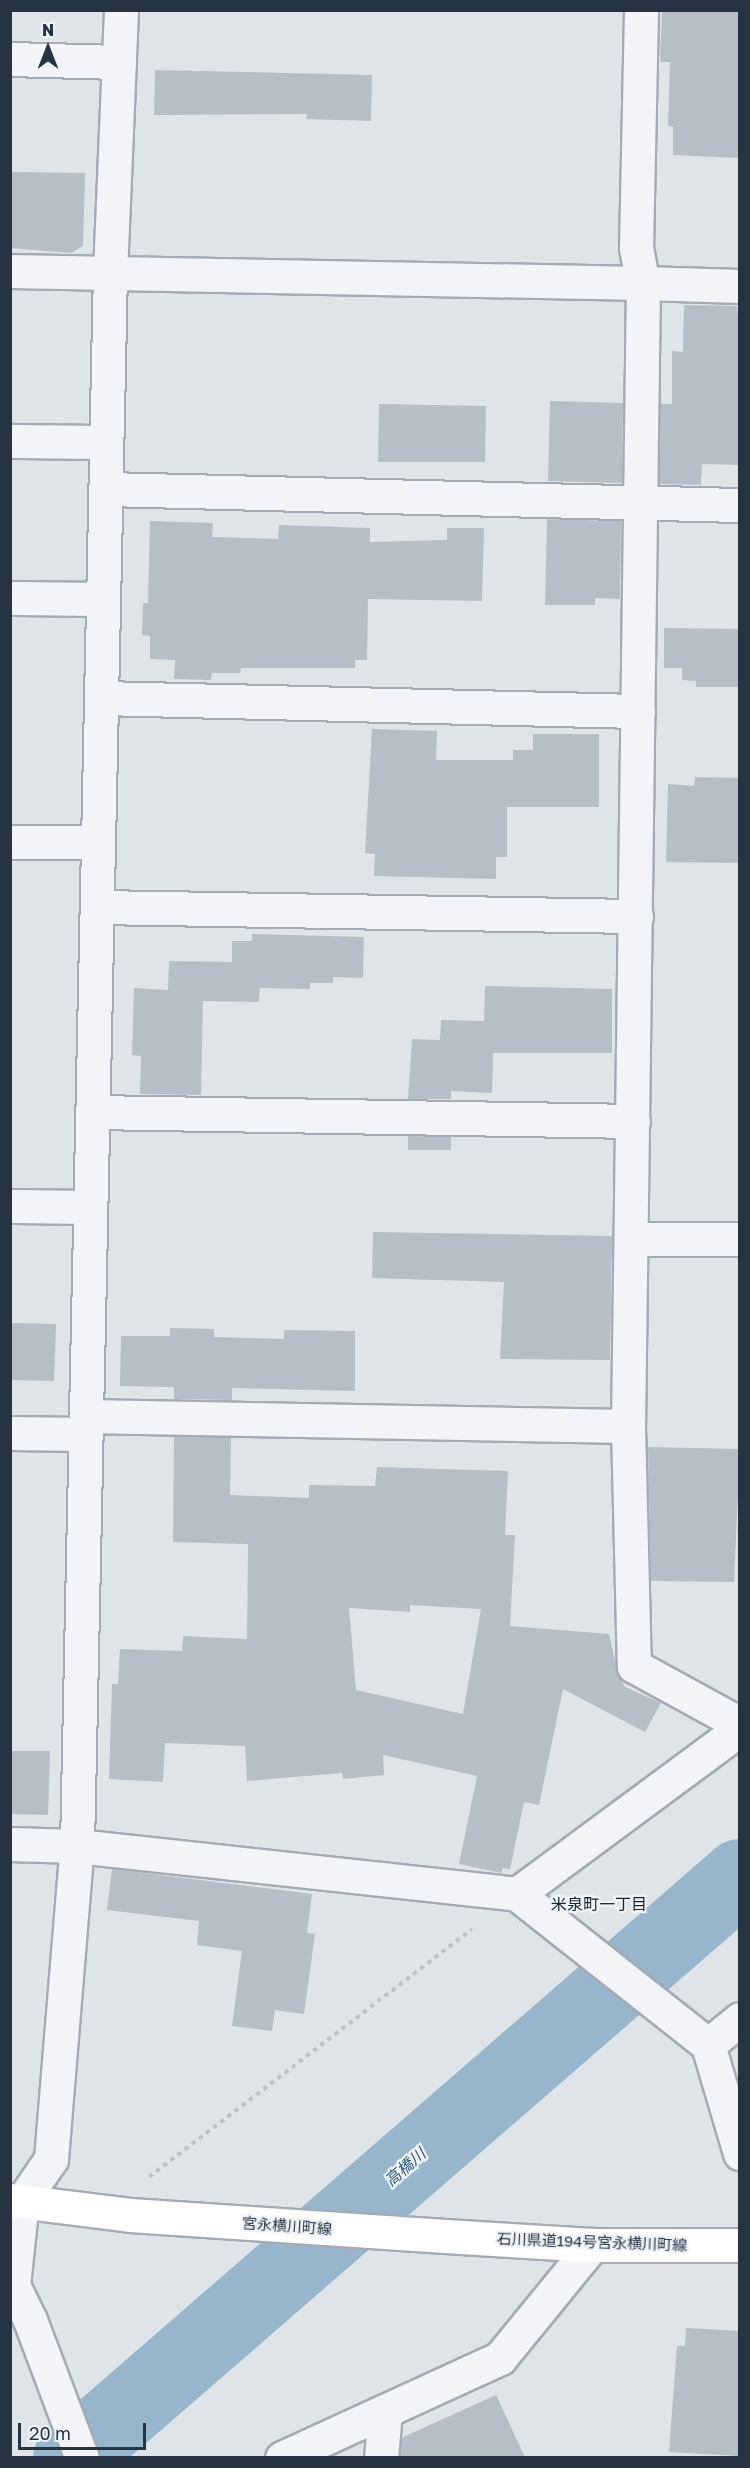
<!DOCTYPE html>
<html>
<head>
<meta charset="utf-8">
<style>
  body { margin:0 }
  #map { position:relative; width:750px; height:2468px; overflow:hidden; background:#dfe4e9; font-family:"Golos Text","Noto Sans JP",sans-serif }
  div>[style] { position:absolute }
  .river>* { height:76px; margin:-38px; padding:0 38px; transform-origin:38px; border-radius:38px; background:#97b6cc }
  .building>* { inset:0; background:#b6bec7 }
  .path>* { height:4px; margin-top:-2px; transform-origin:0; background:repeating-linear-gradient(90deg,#bdc2c8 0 4.5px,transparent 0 9px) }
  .roads { filter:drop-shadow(2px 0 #a4abb4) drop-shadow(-2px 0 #a4abb4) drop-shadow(0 2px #a4abb4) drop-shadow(0 -2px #a4abb4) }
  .minor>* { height:33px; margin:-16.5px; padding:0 16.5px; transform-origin:16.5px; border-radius:16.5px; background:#f2f4f7 }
  .tertiary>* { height:33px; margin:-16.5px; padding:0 16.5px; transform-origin:16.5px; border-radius:16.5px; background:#f2f4f7 }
  .secondary>* { height:33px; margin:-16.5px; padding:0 16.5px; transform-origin:16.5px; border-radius:16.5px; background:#fff }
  span { translate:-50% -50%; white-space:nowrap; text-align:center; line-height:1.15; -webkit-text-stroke:4.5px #eff3f7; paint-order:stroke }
  .street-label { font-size:15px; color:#263342 }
  .neighbourhood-label { font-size:16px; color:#192433 }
  .water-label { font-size:16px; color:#2d5779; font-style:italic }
  .frame { position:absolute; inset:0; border:12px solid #263342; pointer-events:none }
  .north { position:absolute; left:18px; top:18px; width:60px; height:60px; -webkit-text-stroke:4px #eff3f7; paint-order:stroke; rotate:0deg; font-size:16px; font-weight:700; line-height:24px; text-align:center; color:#263342 }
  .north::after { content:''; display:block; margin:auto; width:21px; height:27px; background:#263342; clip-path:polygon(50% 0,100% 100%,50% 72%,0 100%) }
  .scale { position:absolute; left:18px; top:2423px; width:128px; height:27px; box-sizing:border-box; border:3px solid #263342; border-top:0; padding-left:8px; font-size:18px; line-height:21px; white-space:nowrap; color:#263342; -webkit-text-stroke:4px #eff3f7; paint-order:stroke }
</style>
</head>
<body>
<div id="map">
  <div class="river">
    <i style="left:71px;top:2458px;width:886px;rotate:-40.97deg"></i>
  </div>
  <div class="building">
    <i style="clip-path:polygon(662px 10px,740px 10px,740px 158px,673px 155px,673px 127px,668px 126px,670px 62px,660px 62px)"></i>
    <i style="clip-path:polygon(155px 70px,372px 75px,371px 121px,306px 119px,307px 114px,154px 115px)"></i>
    <i style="clip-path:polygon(10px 172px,85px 173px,83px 246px,71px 253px,10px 248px)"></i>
    <i style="clip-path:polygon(684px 305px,737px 306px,740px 333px,740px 465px,702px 464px,701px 485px,659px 484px,660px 404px,672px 404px,672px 351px,683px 352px)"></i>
    <i style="clip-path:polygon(550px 401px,623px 403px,622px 483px,548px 481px)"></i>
    <i style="clip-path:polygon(379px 404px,486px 406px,485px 462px,378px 462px)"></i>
    <i style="clip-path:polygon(547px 519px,621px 521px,620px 599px,595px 598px,595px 605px,545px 605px)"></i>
    <i style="clip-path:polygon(150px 521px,213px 523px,212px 537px,278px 539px,279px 525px,370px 528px,370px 542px,447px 540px,447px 528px,484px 528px,482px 601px,368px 599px,367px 660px,355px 660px,355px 668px,241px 668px,240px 673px,212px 673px,211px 680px,174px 679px,175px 660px,150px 659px,150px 636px,142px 635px,143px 603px,148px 603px)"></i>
    <i style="clip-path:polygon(664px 628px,740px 629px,740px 687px,696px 687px,696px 681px,682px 680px,682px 668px,664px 668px)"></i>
    <i style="clip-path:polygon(372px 729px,437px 731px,436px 760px,513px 760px,513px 750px,533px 750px,533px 734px,599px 734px,599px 807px,507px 807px,507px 857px,496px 857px,496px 879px,374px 876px,375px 854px,365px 853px)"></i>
    <i style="clip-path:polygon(695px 777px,740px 778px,740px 863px,666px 862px,668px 784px,694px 786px)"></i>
    <i style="clip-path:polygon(252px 934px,364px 937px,363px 978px,333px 977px,333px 983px,310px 983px,310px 989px,260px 988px,259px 1002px,203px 1001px,201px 1095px,140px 1094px,141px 1056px,132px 1055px,134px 988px,168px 990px,169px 961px,232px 962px,232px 941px,252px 941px)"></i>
    <i style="clip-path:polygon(485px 986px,612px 989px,612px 1053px,493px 1053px,492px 1093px,451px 1091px,451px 1099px,408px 1099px,412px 1039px,440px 1040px,441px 1020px,484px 1021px)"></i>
    <i style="clip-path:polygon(408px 1136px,451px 1137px,451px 1150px,408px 1150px)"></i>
    <i style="clip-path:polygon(373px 1232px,612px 1236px,610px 1360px,500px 1359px,504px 1282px,372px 1278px)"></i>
    <i style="clip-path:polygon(10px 1323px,56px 1324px,54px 1381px,10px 1380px)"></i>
    <i style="clip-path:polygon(170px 1328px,214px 1329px,214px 1337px,284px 1339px,284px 1330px,355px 1331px,355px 1391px,232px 1388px,232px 1400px,174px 1399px,174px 1387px,120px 1386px,121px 1336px,170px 1336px)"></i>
    <i style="clip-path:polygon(evenodd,174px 1436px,231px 1437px,230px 1495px,309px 1498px,309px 1485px,375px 1486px,377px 1467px,508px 1471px,505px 1535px,515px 1535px,510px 1626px,609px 1634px,618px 1675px,625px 1687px,661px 1703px,645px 1732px,563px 1689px,539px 1805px,524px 1802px,510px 1869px,503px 1868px,501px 1873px,459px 1864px,477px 1776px,383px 1755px,384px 1775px,343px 1779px,342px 1773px,247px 1781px,245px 1746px,165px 1743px,163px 1782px,109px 1779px,112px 1684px,118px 1684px,120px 1649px,182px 1651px,183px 1636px,247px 1639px,248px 1544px,173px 1542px,174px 1436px,410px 1605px,481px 1609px,463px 1714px,356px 1690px,349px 1608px,410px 1612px,410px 1605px)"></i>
    <i style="clip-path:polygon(648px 1447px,740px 1449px,734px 1582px,651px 1581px)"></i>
    <i style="clip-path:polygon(10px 1751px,50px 1751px,48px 1815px,10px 1814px)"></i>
    <i style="clip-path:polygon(112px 1869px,312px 1894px,307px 1933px,315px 1934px,304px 2014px,275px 2010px,272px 2031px,232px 2026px,242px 1951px,197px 1945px,199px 1921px,107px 1910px)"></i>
    <i style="clip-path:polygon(686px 2328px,740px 2331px,738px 2456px,669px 2452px,677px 2346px,685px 2346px)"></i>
    <i style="clip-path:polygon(496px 2395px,525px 2457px,400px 2457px,401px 2438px)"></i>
  </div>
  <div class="path">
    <i style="left:149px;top:2177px;width:407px;rotate:-37.5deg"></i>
  </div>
  <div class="roads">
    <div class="minor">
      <i style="left:641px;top:10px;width:238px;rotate:91.2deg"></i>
      <i style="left:636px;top:248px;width:36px;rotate:79deg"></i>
      <i style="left:643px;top:283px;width:97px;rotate:1.8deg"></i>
      <i style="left:10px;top:59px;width:109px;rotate:1.6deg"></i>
      <i style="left:10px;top:271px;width:633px;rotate:1.09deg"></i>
      <i style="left:643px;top:283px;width:1143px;rotate:90.75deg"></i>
      <i style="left:628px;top:1426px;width:240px;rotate:88.6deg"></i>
      <i style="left:634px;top:1666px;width:121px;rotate:28.7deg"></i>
      <i style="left:10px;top:441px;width:96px;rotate:0.6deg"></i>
      <i style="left:106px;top:489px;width:634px;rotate:1.45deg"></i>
      <i style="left:10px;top:598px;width:93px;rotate:0.6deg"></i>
      <i style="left:101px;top:698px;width:537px;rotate:1.39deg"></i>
      <i style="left:10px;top:842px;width:88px"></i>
      <i style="left:97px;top:907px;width:539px;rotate:0.96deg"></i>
      <i style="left:93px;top:1112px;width:540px;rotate:0.95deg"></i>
      <i style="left:10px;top:1206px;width:80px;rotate:0.7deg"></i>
      <i style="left:631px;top:1239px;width:109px"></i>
      <i style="left:86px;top:1416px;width:542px;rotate:1.06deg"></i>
      <i style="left:10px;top:1433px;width:75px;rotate:0.8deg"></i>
      <i style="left:10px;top:1844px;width:67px;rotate:1.7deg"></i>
      <i style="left:77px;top:1846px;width:443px;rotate:6.2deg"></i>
      <i style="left:517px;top:1894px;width:243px;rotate:38.3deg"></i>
      <i style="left:708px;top:2045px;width:113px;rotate:73.5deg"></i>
      <i style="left:517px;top:1894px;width:277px;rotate:-36.5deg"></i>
      <i style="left:708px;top:2045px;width:41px;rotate:-39.1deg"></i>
      <i style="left:30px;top:2320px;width:147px;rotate:69.4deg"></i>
      <i style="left:282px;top:2458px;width:240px;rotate:-24.6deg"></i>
      <i style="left:500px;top:2358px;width:146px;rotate:-50.8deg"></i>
      <i style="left:381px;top:2458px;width:47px;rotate:-85.1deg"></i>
    </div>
    <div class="tertiary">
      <i style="left:30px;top:2320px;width:39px;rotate:-116deg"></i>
      <i style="left:13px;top:2285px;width:84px;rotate:-83.9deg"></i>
      <i style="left:22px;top:2201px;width:51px;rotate:-55.4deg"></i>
      <i style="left:51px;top:2159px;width:314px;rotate:-85.3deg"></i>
      <i style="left:77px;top:1846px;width:1573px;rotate:-88.8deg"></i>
      <i style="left:110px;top:273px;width:263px;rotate:-87.6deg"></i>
    </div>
    <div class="secondary">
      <i style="left:10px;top:2200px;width:121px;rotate:7.1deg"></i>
      <i style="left:130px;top:2215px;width:316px;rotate:3.8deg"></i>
      <i style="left:445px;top:2236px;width:147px;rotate:3.5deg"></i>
      <i style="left:592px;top:2245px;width:148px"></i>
    </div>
  </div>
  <div class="street-label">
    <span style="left:287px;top:2226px;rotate:4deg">宮永横川町線</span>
    <span style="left:592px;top:2242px;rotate:2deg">石川県道194号宮永横川町線</span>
  </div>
  <div class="neighbourhood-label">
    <span style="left:599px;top:1904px">米泉町一丁目</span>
  </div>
  <div class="water-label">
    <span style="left:405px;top:2167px;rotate:-41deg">高橋川</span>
  </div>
  <div class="frame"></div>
  <div class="north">N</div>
  <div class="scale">20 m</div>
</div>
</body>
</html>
